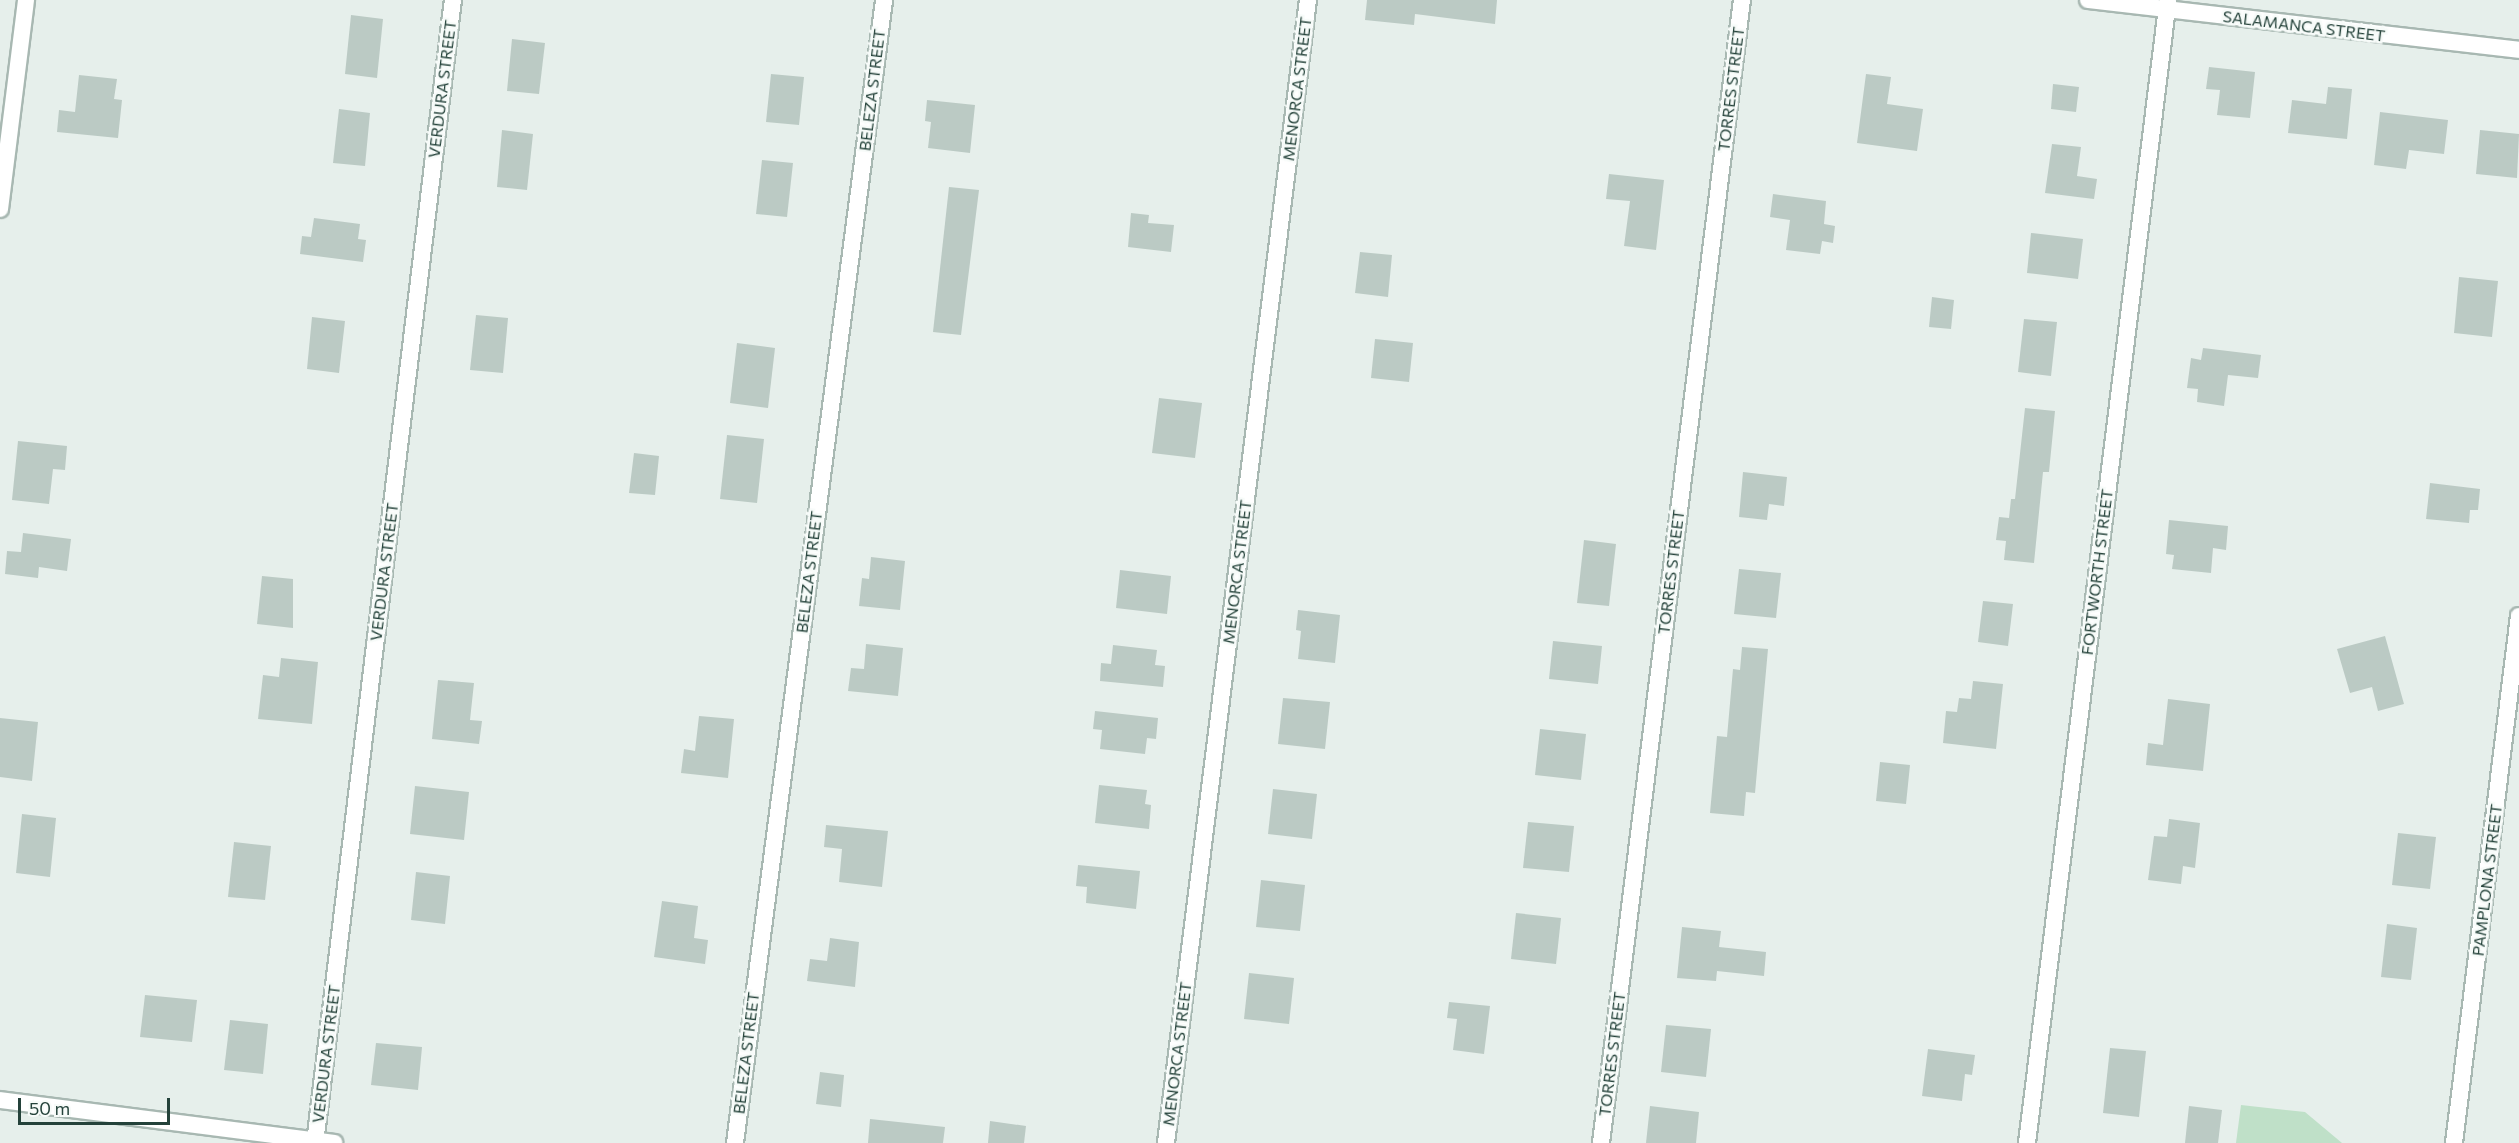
<!DOCTYPE html>
<html>
<head>
<meta charset="utf-8">
<style>
  body { margin:0 }
  #map { position:relative; width:2519px; height:1143px; overflow:hidden; background:#e6efeb; font-family:Commissioner,sans-serif }
  div>[style] { position:absolute }
  .green>* { inset:0; background:#bfe0c8 }
  .building>* { inset:0; background:#bbcac4 }
  .roads { filter:drop-shadow(2px 0 #a8b8b2) drop-shadow(-2px 0 #a8b8b2) drop-shadow(0 2px #a8b8b2) drop-shadow(0 -2px #a8b8b2) }
  .minor>* { height:16px; margin:-8px; padding:0 8px; transform-origin:8px; border-radius:8px; background:#fff }
  span { translate:-50% -50%; white-space:nowrap; text-align:center; line-height:1.15; -webkit-text-stroke:5px #f7fbf9; paint-order:stroke }
  .street-label { font-size:16px; color:#24423a }
  .scale { position:absolute; left:18px; top:1098px; width:152px; height:27px; box-sizing:border-box; border:3px solid #24423a; border-top:0; padding-left:8px; font-size:18px; line-height:21px; white-space:nowrap; color:#24423a; -webkit-text-stroke:4px #f7fbf9; paint-order:stroke }
</style>
</head>
<body>
<div id="map">
  <div class="green">
    <i style="clip-path:polygon(2241px 1105px,2305px 1112px,2342px 1143px,2236px 1143px)"></i>
  </div>
  <div class="building">
    <i style="clip-path:polygon(1367px 0,1497px 0,1495px 24px,1415px 14px,1414px 25px,1365px 20px)"></i>
    <i style="clip-path:polygon(351px 15px,383px 19px,377px 78px,345px 74px)"></i>
    <i style="clip-path:polygon(512px 39px,545px 43px,539px 94px,507px 91px)"></i>
    <i style="clip-path:polygon(2209px 67px,2255px 72px,2250px 118px,2217px 115px,2220px 90px,2206px 89px)"></i>
    <i style="clip-path:polygon(771px 74px,804px 77px,799px 125px,766px 122px)"></i>
    <i style="clip-path:polygon(1866px 74px,1891px 77px,1887px 104px,1923px 109px,1917px 151px,1857px 143px)"></i>
    <i style="clip-path:polygon(79px 75px,117px 79px,114px 99px,122px 100px,118px 138px,57px 132px,59px 110px,75px 112px)"></i>
    <i style="clip-path:polygon(2053px 84px,2079px 87px,2076px 112px,2051px 109px)"></i>
    <i style="clip-path:polygon(2328px 87px,2352px 89px,2347px 139px,2288px 133px,2292px 100px,2326px 104px)"></i>
    <i style="clip-path:polygon(927px 100px,975px 105px,970px 153px,928px 148px,931px 122px,925px 121px)"></i>
    <i style="clip-path:polygon(339px 109px,370px 113px,365px 166px,333px 163px)"></i>
    <i style="clip-path:polygon(2380px 112px,2448px 120px,2444px 154px,2409px 150px,2406px 169px,2374px 165px)"></i>
    <i style="clip-path:polygon(502px 130px,533px 134px,527px 190px,497px 187px)"></i>
    <i style="clip-path:polygon(2480px 130px,2519px 134px,2517px 178px,2476px 174px)"></i>
    <i style="clip-path:polygon(2052px 144px,2081px 147px,2077px 176px,2097px 179px,2094px 199px,2045px 193px)"></i>
    <i style="clip-path:polygon(762px 160px,793px 163px,787px 217px,756px 214px)"></i>
    <i style="clip-path:polygon(1609px 174px,1664px 180px,1656px 250px,1624px 246px,1630px 201px,1606px 199px)"></i>
    <i style="clip-path:polygon(949px 187px,979px 190px,961px 335px,933px 332px)"></i>
    <i style="clip-path:polygon(1773px 194px,1826px 201px,1824px 224px,1835px 226px,1833px 243px,1822px 241px,1820px 254px,1786px 250px,1790px 220px,1770px 217px)"></i>
    <i style="clip-path:polygon(1131px 213px,1149px 215px,1148px 223px,1174px 225px,1171px 252px,1128px 247px)"></i>
    <i style="clip-path:polygon(314px 218px,360px 224px,358px 239px,366px 240px,363px 262px,300px 254px,302px 236px,311px 237px)"></i>
    <i style="clip-path:polygon(2031px 233px,2083px 239px,2078px 279px,2027px 273px)"></i>
    <i style="clip-path:polygon(1360px 252px,1392px 255px,1388px 297px,1355px 293px)"></i>
    <i style="clip-path:polygon(2459px 277px,2498px 281px,2492px 337px,2454px 333px)"></i>
    <i style="clip-path:polygon(1932px 297px,1954px 300px,1951px 329px,1929px 327px)"></i>
    <i style="clip-path:polygon(476px 315px,508px 318px,503px 373px,470px 370px)"></i>
    <i style="clip-path:polygon(312px 317px,345px 321px,339px 373px,307px 369px)"></i>
    <i style="clip-path:polygon(2024px 319px,2057px 322px,2051px 376px,2018px 372px)"></i>
    <i style="clip-path:polygon(1375px 339px,1413px 343px,1409px 382px,1371px 378px)"></i>
    <i style="clip-path:polygon(737px 343px,775px 348px,768px 408px,730px 403px)"></i>
    <i style="clip-path:polygon(2203px 348px,2261px 355px,2258px 378px,2228px 375px,2224px 406px,2197px 402px,2198px 389px,2187px 388px,2191px 358px,2201px 360px)"></i>
    <i style="clip-path:polygon(1159px 398px,1202px 403px,1195px 458px,1152px 453px)"></i>
    <i style="clip-path:polygon(2025px 408px,2055px 411px,2049px 472px,2043px 472px,2034px 563px,2004px 560px,2006px 541px,1996px 540px,1999px 517px,2009px 518px,2011px 499px,2015px 499px)"></i>
    <i style="clip-path:polygon(727px 435px,764px 439px,757px 503px,720px 499px)"></i>
    <i style="clip-path:polygon(18px 441px,67px 446px,65px 470px,53px 469px,49px 504px,12px 500px)"></i>
    <i style="clip-path:polygon(634px 453px,659px 456px,655px 495px,629px 493px)"></i>
    <i style="clip-path:polygon(1743px 472px,1787px 477px,1784px 506px,1769px 504px,1767px 520px,1739px 517px)"></i>
    <i style="clip-path:polygon(2430px 483px,2480px 489px,2478px 510px,2470px 510px,2469px 523px,2426px 519px)"></i>
    <i style="clip-path:polygon(2169px 520px,2228px 526px,2226px 550px,2213px 548px,2211px 573px,2172px 569px,2174px 555px,2166px 554px)"></i>
    <i style="clip-path:polygon(23px 533px,71px 539px,67px 571px,39px 567px,38px 578px,5px 574px,7px 551px,21px 552px)"></i>
    <i style="clip-path:polygon(1584px 540px,1616px 544px,1609px 606px,1577px 603px)"></i>
    <i style="clip-path:polygon(871px 557px,905px 561px,900px 610px,859px 606px,862px 578px,869px 579px)"></i>
    <i style="clip-path:polygon(1739px 569px,1781px 573px,1776px 618px,1734px 614px)"></i>
    <i style="clip-path:polygon(1120px 570px,1171px 576px,1167px 614px,1116px 608px)"></i>
    <i style="clip-path:polygon(262px 576px,293px 579px,293px 628px,257px 624px)"></i>
    <i style="clip-path:polygon(1983px 601px,2013px 604px,2008px 646px,1978px 642px)"></i>
    <i style="clip-path:polygon(1298px 610px,1340px 615px,1335px 663px,1298px 659px,1301px 631px,1296px 630px)"></i>
    <i style="clip-path:polygon(2385px 636px,2404px 704px,2378px 711px,2372px 687px,2350px 693px,2337px 649px)"></i>
    <i style="clip-path:polygon(1553px 641px,1602px 646px,1598px 684px,1549px 679px)"></i>
    <i style="clip-path:polygon(866px 644px,903px 648px,898px 696px,848px 691px,851px 668px,864px 669px)"></i>
    <i style="clip-path:polygon(1113px 645px,1157px 650px,1155px 665px,1165px 666px,1163px 687px,1100px 681px,1101px 663px,1111px 664px)"></i>
    <i style="clip-path:polygon(1742px 647px,1768px 649px,1755px 793px,1746px 792px,1744px 816px,1710px 813px,1717px 736px,1727px 737px,1733px 669px,1740px 670px)"></i>
    <i style="clip-path:polygon(281px 658px,318px 662px,312px 724px,258px 719px,263px 675px,279px 677px)"></i>
    <i style="clip-path:polygon(438px 680px,474px 683px,470px 720px,482px 721px,479px 744px,432px 739px)"></i>
    <i style="clip-path:polygon(1973px 681px,2003px 684px,1996px 749px,1943px 743px,1946px 711px,1957px 712px,1959px 698px,1971px 699px)"></i>
    <i style="clip-path:polygon(1283px 698px,1330px 702px,1325px 749px,1278px 744px)"></i>
    <i style="clip-path:polygon(2168px 699px,2210px 704px,2203px 771px,2146px 765px,2148px 743px,2163px 745px)"></i>
    <i style="clip-path:polygon(1095px 711px,1158px 718px,1156px 739px,1147px 738px,1145px 754px,1100px 749px,1102px 730px,1093px 729px)"></i>
    <i style="clip-path:polygon(699px 716px,734px 719px,728px 778px,681px 773px,684px 749px,695px 751px)"></i>
    <i style="clip-path:polygon(0 718px,38px 722px,32px 781px,0 777px)"></i>
    <i style="clip-path:polygon(1540px 729px,1586px 734px,1581px 780px,1535px 775px)"></i>
    <i style="clip-path:polygon(1880px 762px,1910px 765px,1906px 804px,1876px 801px)"></i>
    <i style="clip-path:polygon(1099px 785px,1147px 790px,1145px 804px,1151px 805px,1149px 829px,1095px 823px)"></i>
    <i style="clip-path:polygon(415px 786px,469px 792px,464px 840px,410px 834px)"></i>
    <i style="clip-path:polygon(1273px 789px,1317px 794px,1312px 839px,1268px 834px)"></i>
    <i style="clip-path:polygon(22px 814px,56px 818px,50px 877px,16px 873px)"></i>
    <i style="clip-path:polygon(2169px 819px,2200px 823px,2195px 868px,2183px 866px,2181px 884px,2148px 880px,2154px 836px,2167px 837px)"></i>
    <i style="clip-path:polygon(1528px 822px,1574px 826px,1569px 872px,1523px 868px)"></i>
    <i style="clip-path:polygon(826px 825px,888px 831px,882px 887px,839px 882px,842px 849px,824px 847px)"></i>
    <i style="clip-path:polygon(2398px 833px,2436px 837px,2430px 889px,2392px 885px)"></i>
    <i style="clip-path:polygon(234px 842px,271px 846px,265px 900px,228px 897px)"></i>
    <i style="clip-path:polygon(1078px 865px,1140px 871px,1136px 909px,1086px 903px,1087px 887px,1076px 886px)"></i>
    <i style="clip-path:polygon(416px 872px,450px 876px,445px 924px,411px 920px)"></i>
    <i style="clip-path:polygon(1261px 880px,1305px 885px,1300px 931px,1256px 927px)"></i>
    <i style="clip-path:polygon(662px 901px,698px 906px,694px 938px,708px 940px,705px 964px,654px 957px)"></i>
    <i style="clip-path:polygon(1516px 913px,1561px 918px,1556px 964px,1511px 959px)"></i>
    <i style="clip-path:polygon(2387px 924px,2417px 928px,2411px 980px,2381px 977px)"></i>
    <i style="clip-path:polygon(1682px 927px,1721px 931px,1719px 947px,1766px 952px,1764px 976px,1717px 971px,1716px 981px,1677px 978px)"></i>
    <i style="clip-path:polygon(830px 938px,859px 942px,855px 987px,807px 981px,810px 959px,827px 961px)"></i>
    <i style="clip-path:polygon(1249px 973px,1294px 978px,1289px 1024px,1244px 1019px)"></i>
    <i style="clip-path:polygon(145px 995px,197px 1000px,192px 1042px,140px 1037px)"></i>
    <i style="clip-path:polygon(1449px 1002px,1490px 1006px,1484px 1054px,1453px 1050px,1457px 1019px,1447px 1018px)"></i>
    <i style="clip-path:polygon(230px 1020px,268px 1024px,263px 1074px,224px 1070px)"></i>
    <i style="clip-path:polygon(1666px 1025px,1711px 1029px,1706px 1077px,1661px 1072px)"></i>
    <i style="clip-path:polygon(376px 1043px,422px 1047px,418px 1090px,371px 1085px)"></i>
    <i style="clip-path:polygon(2110px 1048px,2146px 1051px,2139px 1117px,2103px 1113px)"></i>
    <i style="clip-path:polygon(1928px 1049px,1975px 1055px,1972px 1075px,1965px 1074px,1962px 1101px,1922px 1096px)"></i>
    <i style="clip-path:polygon(820px 1072px,844px 1075px,841px 1107px,816px 1104px)"></i>
    <i style="clip-path:polygon(1650px 1106px,1699px 1112px,1696px 1143px,1646px 1143px)"></i>
    <i style="clip-path:polygon(2189px 1106px,2222px 1110px,2218px 1143px,2185px 1143px)"></i>
    <i style="clip-path:polygon(870px 1119px,945px 1127px,943px 1143px,868px 1143px)"></i>
    <i style="clip-path:polygon(990px 1121px,1026px 1126px,1024px 1143px,988px 1143px)"></i>
  </div>
  <div class="roads">
    <div class="minor">
      <i style="left:2088px;top:0;width:434px;rotate:6.6deg"></i>
      <i style="left:0;top:209px;width:211px;rotate:-82.9deg"></i>
      <i style="left:0;top:1100px;width:337px;rotate:7.3deg"></i>
      <i style="left:315px;top:1143px;width:1151px;rotate:-83.12deg"></i>
      <i style="left:735px;top:1143px;width:1153px;rotate:-82.57deg"></i>
      <i style="left:1166px;top:1143px;width:1152px;rotate:-82.92deg"></i>
      <i style="left:1601px;top:1143px;width:1152px;rotate:-82.97deg"></i>
      <i style="left:2027px;top:1143px;width:1152px;rotate:-82.97deg"></i>
      <i style="left:2454px;top:1143px;width:531px;rotate:-82.97deg"></i>
    </div>
  </div>
  <div class="street-label">
    <span style="left:2304px;top:26px;rotate:7deg">SALAMANCA STREET</span>
    <span style="left:442px;top:89px;rotate:-83deg">VERDURA STREET</span>
    <span style="left:1297px;top:89px;rotate:-83deg">MENORCA STREET</span>
    <span style="left:1731px;top:89px;rotate:-83deg">TORRES STREET</span>
    <span style="left:872px;top:90px;rotate:-83deg">BELEZA STREET</span>
    <span style="left:384px;top:572px;rotate:-83deg">VERDURA STREET</span>
    <span style="left:809px;top:572px;rotate:-83deg">BELEZA STREET</span>
    <span style="left:1237px;top:572px;rotate:-83deg">MENORCA STREET</span>
    <span style="left:1671px;top:572px;rotate:-83deg">TORRES STREET</span>
    <span style="left:2097px;top:572px;rotate:-83deg">FORTWORTH STREET</span>
    <span style="left:2487px;top:880px;rotate:-83deg">PAMPLONA STREET</span>
    <span style="left:746px;top:1053px;rotate:-83deg">BELEZA STREET</span>
    <span style="left:326px;top:1054px;rotate:-83deg">VERDURA STREET</span>
    <span style="left:1177px;top:1054px;rotate:-83deg">MENORCA STREET</span>
    <span style="left:1612px;top:1054px;rotate:-83deg">TORRES STREET</span>
  </div>
  <div class="scale">50 m</div>
</div>
</body>
</html>
